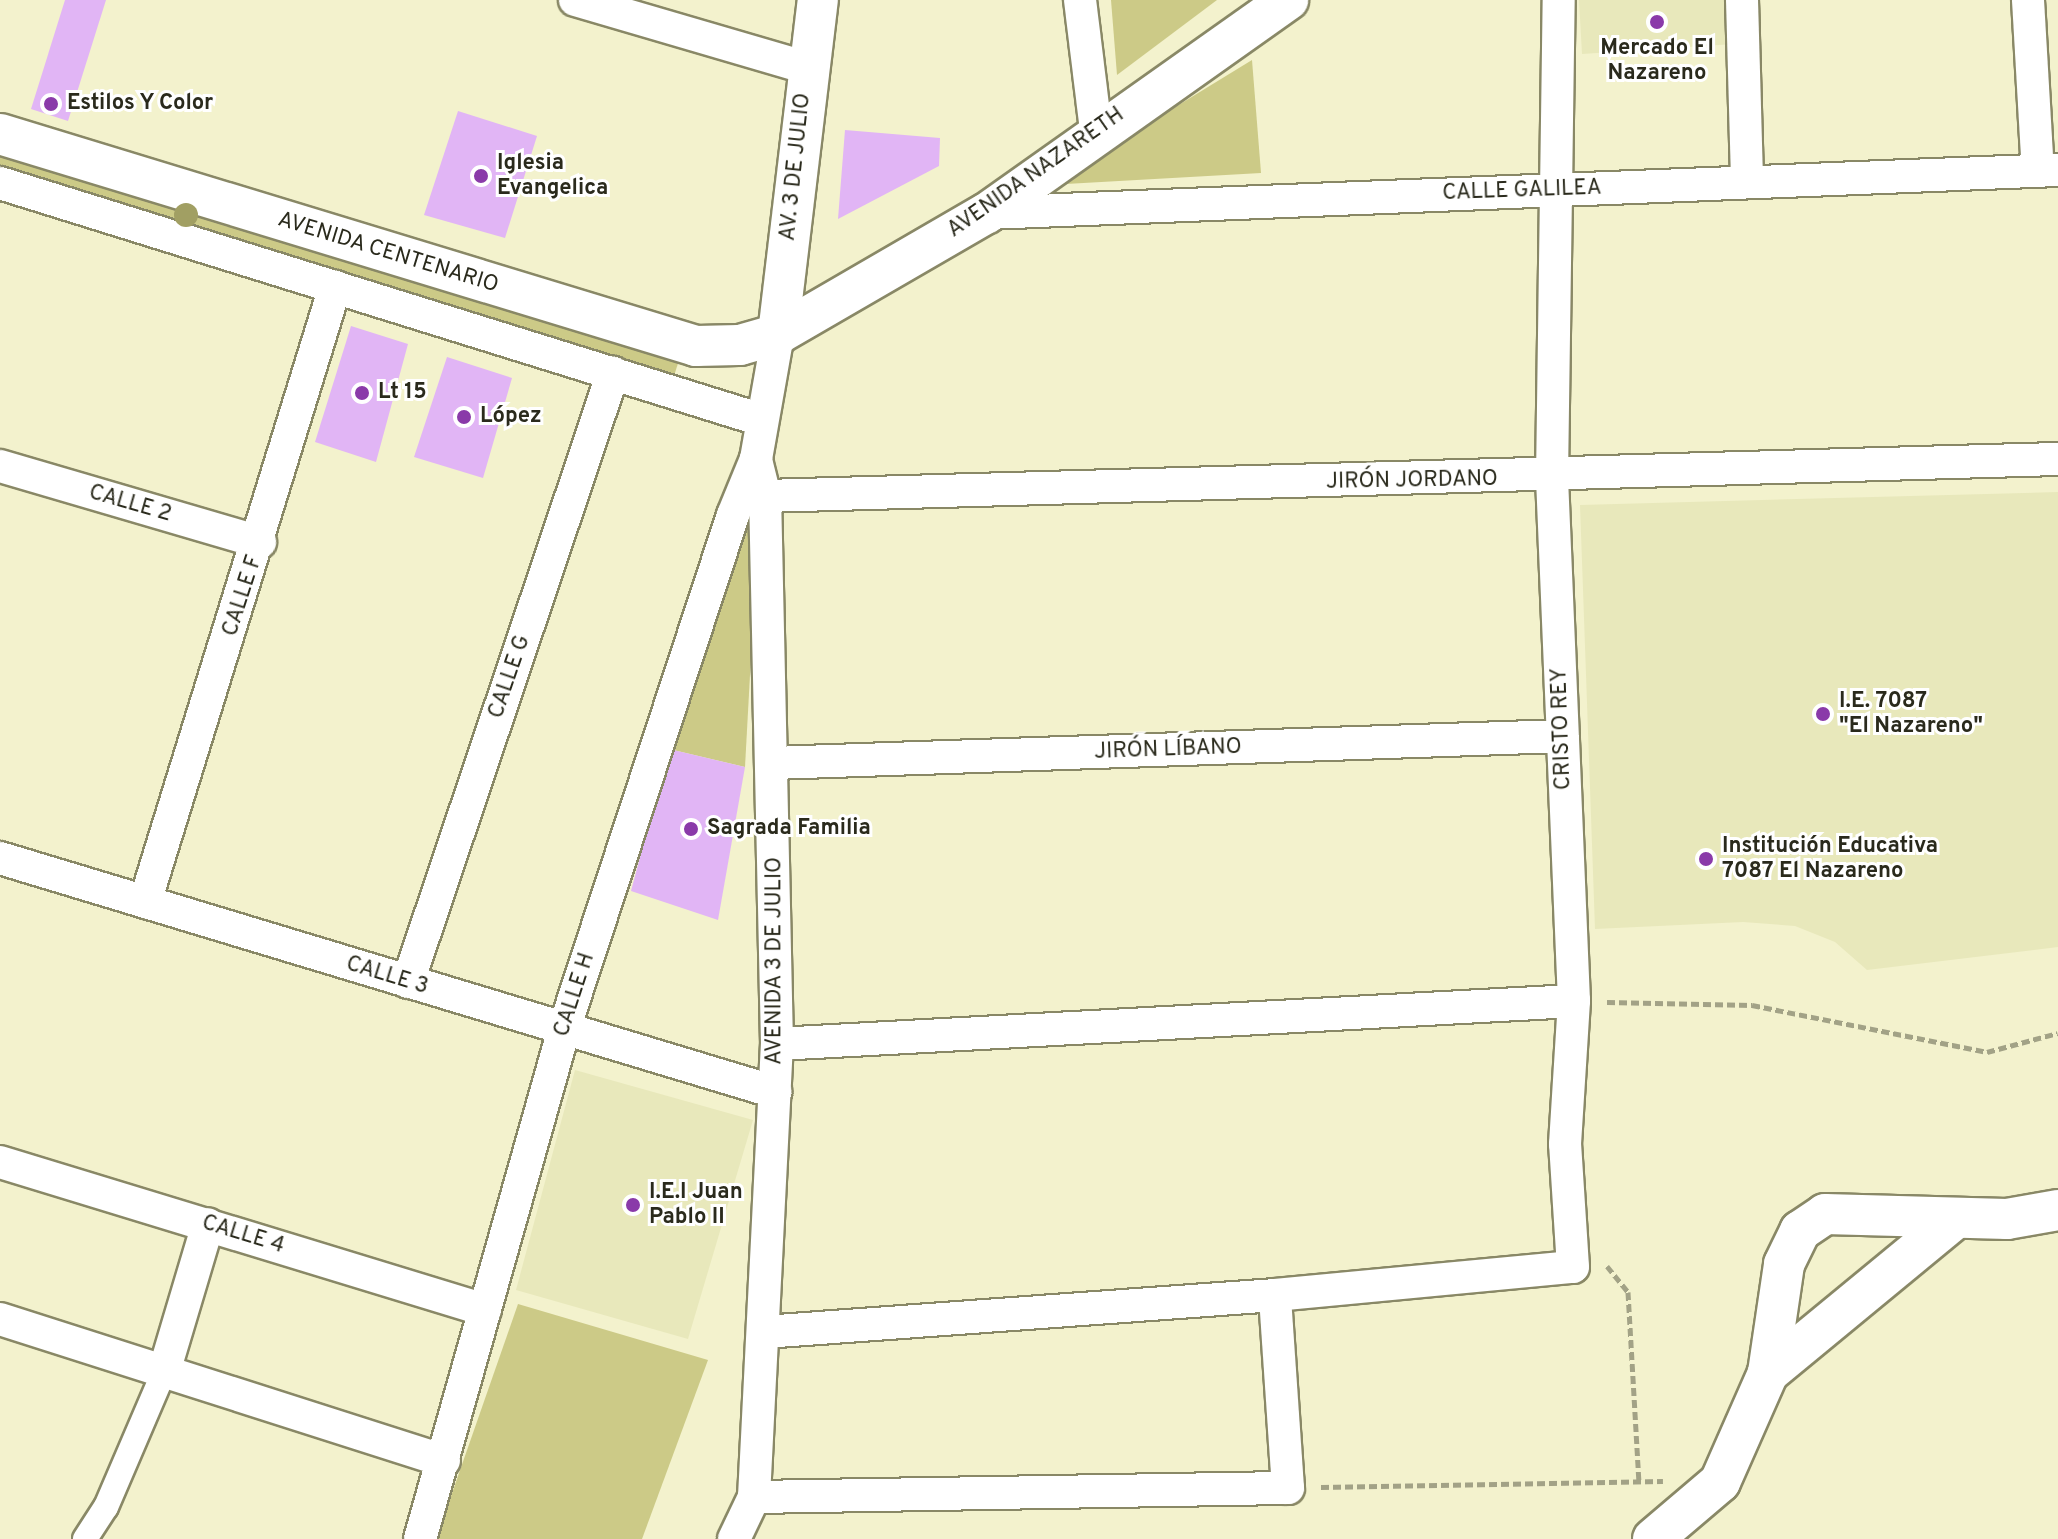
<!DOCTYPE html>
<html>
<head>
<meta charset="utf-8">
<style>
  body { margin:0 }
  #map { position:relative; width:2058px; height:1539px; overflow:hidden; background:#f3f2cd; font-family:Overpass,sans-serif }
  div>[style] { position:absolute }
  .built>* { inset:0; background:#e8e8bb }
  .green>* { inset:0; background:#ccca87 }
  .building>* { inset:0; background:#e1b5f5 }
  .path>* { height:5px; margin-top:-2.5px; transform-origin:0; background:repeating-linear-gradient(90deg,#a2a286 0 8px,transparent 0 12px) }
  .roads { filter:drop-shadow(2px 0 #898866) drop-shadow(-2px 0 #898866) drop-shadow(0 2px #898866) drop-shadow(0 -2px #898866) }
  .pedestrian>* { height:24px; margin:-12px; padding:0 12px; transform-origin:12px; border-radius:12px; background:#fff }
  .minor>* { height:32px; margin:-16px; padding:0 16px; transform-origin:16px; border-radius:16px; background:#fff }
  .tertiary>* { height:40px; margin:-20px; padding:0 20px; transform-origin:20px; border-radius:20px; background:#fff }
  .trees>* { width:24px; height:24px; margin:-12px; border-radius:50%; background:#a19f63 }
  .dots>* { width:22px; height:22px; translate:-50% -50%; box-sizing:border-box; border:4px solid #fff; border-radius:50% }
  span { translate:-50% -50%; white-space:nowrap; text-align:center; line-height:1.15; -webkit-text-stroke:6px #fff; paint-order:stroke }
  .poi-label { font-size:22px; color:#2a2a1c; font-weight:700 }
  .left { translate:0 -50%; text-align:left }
  .street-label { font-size:22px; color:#2a2a1c }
</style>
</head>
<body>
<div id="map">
  <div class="built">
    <i style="clip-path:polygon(1579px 0,1732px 0,1734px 44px,1582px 54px)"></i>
    <i style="clip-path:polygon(2058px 492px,2058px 947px,1867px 970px,1835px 942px,1795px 926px,1743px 922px,1595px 929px,1580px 505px)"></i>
    <i style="clip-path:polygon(575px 1070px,753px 1120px,688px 1339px,516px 1290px)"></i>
  </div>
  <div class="green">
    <i style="clip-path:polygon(1111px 0,1217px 0,1117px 75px)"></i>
    <i style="clip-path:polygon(1252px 60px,1261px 173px,1048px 185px)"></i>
    <i style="clip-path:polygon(0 148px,681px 354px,673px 379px,0 176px)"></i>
    <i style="clip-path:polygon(758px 528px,745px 767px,669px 749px,747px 529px)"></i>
    <i style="clip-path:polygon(518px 1304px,708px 1360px,642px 1539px,436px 1539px)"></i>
  </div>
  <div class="building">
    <i style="clip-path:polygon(65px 0,106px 0,68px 121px,31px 109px)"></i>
    <i style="clip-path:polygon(458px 111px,537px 136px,505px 238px,424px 215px)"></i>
    <i style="clip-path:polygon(845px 130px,940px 138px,939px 166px,838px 219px)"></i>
    <i style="clip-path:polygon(351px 326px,408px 344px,376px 462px,315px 442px)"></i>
    <i style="clip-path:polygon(447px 357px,512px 378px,483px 478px,414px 457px)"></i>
    <i style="clip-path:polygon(669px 749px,745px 767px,718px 920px,631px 891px)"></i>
  </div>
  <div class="path">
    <i style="left:1607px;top:1002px;width:145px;rotate:1.2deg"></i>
    <i style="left:1752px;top:1005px;width:240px;rotate:11.3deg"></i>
    <i style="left:1987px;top:1052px;width:73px;rotate:-15deg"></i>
    <i style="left:1607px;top:1266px;width:33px;rotate:51deg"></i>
    <i style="left:1628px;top:1292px;width:189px;rotate:86.7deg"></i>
    <i style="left:1321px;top:1487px;width:342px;rotate:-1deg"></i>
  </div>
  <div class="roads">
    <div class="pedestrian">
      <i style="left:85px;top:1539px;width:38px;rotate:-57deg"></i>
      <i style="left:106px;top:1507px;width:147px;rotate:-66.8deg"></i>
    </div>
    <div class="minor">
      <i style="left:575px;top:0;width:242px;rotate:16.3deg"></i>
      <i style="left:1080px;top:0;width:132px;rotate:83deg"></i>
      <i style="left:1742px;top:0;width:181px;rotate:88.4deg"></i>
      <i style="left:2028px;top:0;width:171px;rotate:86.7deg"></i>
      <i style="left:0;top:183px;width:798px;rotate:17.28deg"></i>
      <i style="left:987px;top:213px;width:1072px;rotate:-2.3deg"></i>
      <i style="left:0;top:466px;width:271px;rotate:16.3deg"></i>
      <i style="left:765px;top:496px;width:1294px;rotate:-1.64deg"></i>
      <i style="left:773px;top:763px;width:790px;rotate:-1.96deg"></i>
      <i style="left:0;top:858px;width:810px;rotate:16.8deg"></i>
      <i style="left:145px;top:902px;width:644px;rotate:-72.83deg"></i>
      <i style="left:408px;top:982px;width:643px;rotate:-71.4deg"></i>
      <i style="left:777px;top:1044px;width:798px;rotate:-3.09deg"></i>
      <i style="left:0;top:1162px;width:507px;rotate:16.97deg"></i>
      <i style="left:0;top:1319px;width:466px;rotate:17.7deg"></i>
      <i style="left:764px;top:1332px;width:512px;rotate:-4.14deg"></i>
      <i style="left:1275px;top:1295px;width:299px;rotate:-5.4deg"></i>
      <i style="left:1573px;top:1267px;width:123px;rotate:-93.7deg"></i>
      <i style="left:1565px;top:1144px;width:143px;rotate:-86.4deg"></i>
      <i style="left:1574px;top:1001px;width:523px;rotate:-92.41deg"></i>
      <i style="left:1552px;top:478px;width:478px;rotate:-89.2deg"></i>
      <i style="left:164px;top:1372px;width:154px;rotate:-73.4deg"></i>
      <i style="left:754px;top:1497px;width:534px;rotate:-0.97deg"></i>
      <i style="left:1288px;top:1488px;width:193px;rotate:-93.9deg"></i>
      <i style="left:420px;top:1539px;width:530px;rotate:-74.23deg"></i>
      <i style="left:564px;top:1029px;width:541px;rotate:-71.8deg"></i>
      <i style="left:733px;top:515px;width:61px;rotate:-67.7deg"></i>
      <i style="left:734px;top:1539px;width:47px;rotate:-64.5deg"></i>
      <i style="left:754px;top:1497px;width:454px;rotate:-87.1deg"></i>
      <i style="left:777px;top:1044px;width:548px;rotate:-91.25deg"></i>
      <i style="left:765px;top:496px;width:38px;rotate:-104deg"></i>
      <i style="left:756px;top:459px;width:127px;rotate:-80deg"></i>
    </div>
    <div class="tertiary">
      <i style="left:0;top:134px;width:728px;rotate:16.94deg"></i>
      <i style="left:696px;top:346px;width:44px;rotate:-1.3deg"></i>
      <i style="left:740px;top:345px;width:40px;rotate:-16deg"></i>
      <i style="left:778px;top:334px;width:241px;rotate:-30.1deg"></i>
      <i style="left:987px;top:213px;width:369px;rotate:-35.3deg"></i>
      <i style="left:778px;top:334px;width:336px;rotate:-83.2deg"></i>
      <i style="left:1768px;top:1373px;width:242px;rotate:-39.5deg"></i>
      <i style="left:1653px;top:1539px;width:88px;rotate:-40.4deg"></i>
      <i style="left:1720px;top:1482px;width:119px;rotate:-66.2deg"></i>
      <i style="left:1768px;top:1373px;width:110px;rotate:-81.6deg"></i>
      <i style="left:1784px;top:1264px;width:37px;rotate:-64deg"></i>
      <i style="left:1800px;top:1231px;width:30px;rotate:-34deg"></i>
      <i style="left:1825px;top:1214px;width:182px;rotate:1.6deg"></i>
      <i style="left:2007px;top:1219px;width:52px;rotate:-10deg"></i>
    </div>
  </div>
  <div class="trees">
    <i style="left:186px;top:215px"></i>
  </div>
  <div class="dots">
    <i style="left:1657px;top:22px;background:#8a3aa9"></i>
    <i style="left:51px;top:104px;background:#8a3aa9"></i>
    <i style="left:481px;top:176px;background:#8a3aa9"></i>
    <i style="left:362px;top:393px;background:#8a3aa9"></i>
    <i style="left:464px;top:417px;background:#8a3aa9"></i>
    <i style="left:1823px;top:714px;background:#8a3aa9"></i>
    <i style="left:691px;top:829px;background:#8a3aa9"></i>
    <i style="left:1706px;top:859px;background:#8a3aa9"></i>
    <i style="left:633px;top:1205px;background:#8a3aa9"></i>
  </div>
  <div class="poi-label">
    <span style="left:1657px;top:61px">Mercado El<br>Nazareno</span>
    <span class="left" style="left:67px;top:104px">Estilos Y Color</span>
    <span class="left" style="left:497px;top:176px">Iglesia<br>Evangelica</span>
    <span class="left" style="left:378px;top:393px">Lt 15</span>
    <span class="left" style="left:480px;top:417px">López</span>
    <span class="left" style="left:1839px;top:714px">I.E. 7087<br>"El Nazareno"</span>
    <span class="left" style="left:707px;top:829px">Sagrada Familia</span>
    <span class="left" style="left:1722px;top:859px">Institución Educativa<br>7087 El Nazareno</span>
    <span class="left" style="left:649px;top:1205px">I.E.I Juan<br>Pablo II</span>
  </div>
  <div class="street-label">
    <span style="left:796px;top:167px;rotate:-84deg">AV. 3 DE JULIO</span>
    <span style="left:1036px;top:173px;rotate:-35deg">AVENIDA NAZARETH</span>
    <span style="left:1522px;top:191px;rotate:-2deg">CALLE GALILEA</span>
    <span style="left:388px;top:253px;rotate:17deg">AVENIDA CENTENARIO</span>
    <span style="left:1412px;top:481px;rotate:-1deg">JIRÓN JORDANO</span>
    <span style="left:130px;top:504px;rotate:16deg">CALLE 2</span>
    <span style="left:243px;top:596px;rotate:-72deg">CALLE F</span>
    <span style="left:510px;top:677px;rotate:-71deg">CALLE G</span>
    <span style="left:1562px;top:729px;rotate:-92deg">CRISTO REY</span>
    <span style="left:1168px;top:750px;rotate:-2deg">JIRÓN LÍBANO</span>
    <span style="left:775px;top:961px;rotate:-90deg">AVENIDA 3 DE JULIO</span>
    <span style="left:387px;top:976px;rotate:17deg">CALLE 3</span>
    <span style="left:575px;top:995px;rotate:-72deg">CALLE H</span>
    <span style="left:243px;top:1235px;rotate:17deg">CALLE 4</span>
  </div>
</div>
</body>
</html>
